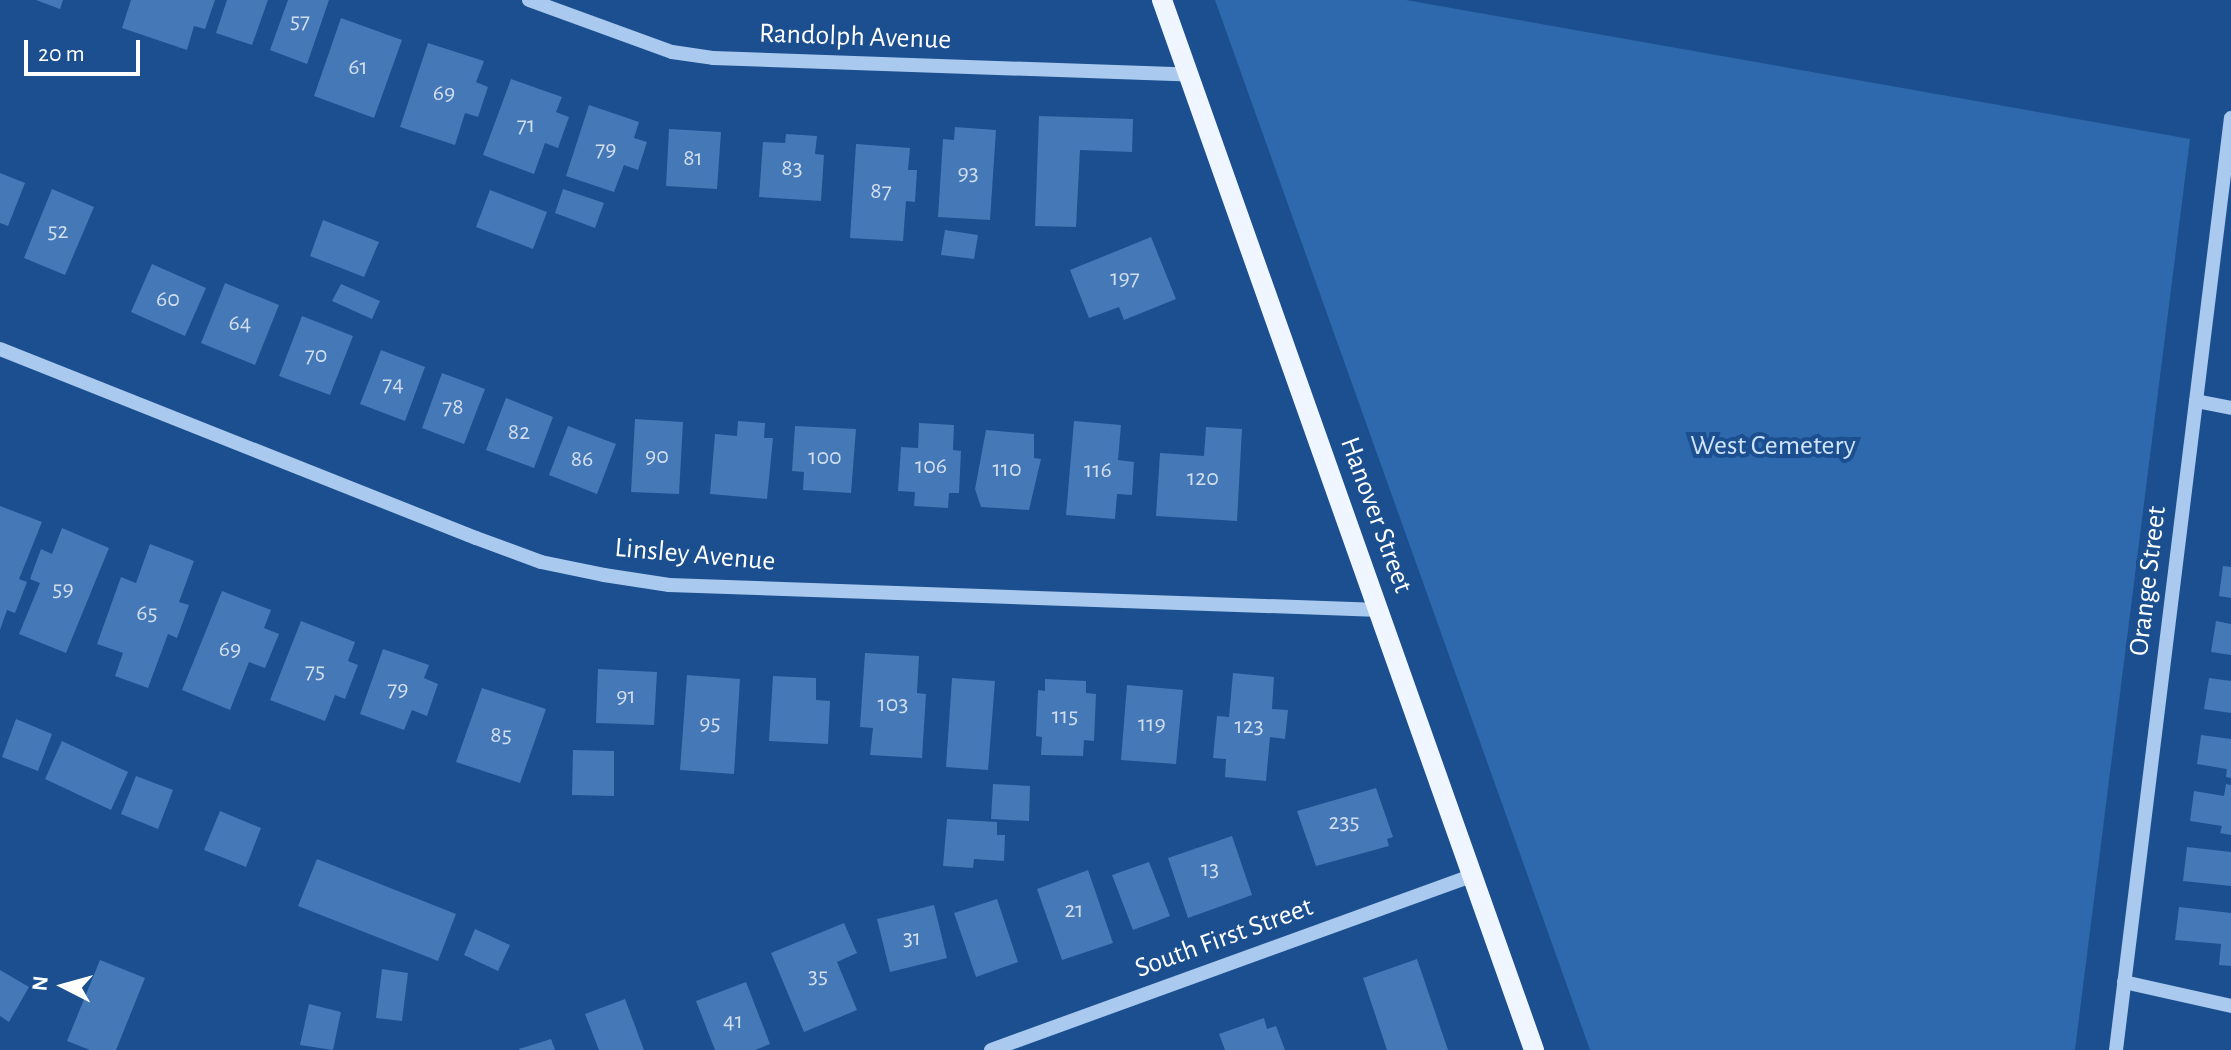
<!DOCTYPE html>
<html>
<head>
<meta charset="utf-8">
<style>
  body { margin:0 }
  #map { position:relative; width:2231px; height:1050px; overflow:hidden; background:#1b4f8f; font-family:"Alegreya Sans",sans-serif }
  div>[style] { position:absolute }
  .green>* { inset:0; background:#2e69ad }
  .building>* { inset:0; background:#4478b7 }
  .minor>* { height:14px; margin:-7px; padding:0 7px; transform-origin:7px; border-radius:7px; background:#a9c9ee }
  .major>* { height:20px; margin:-10px; padding:0 10px; transform-origin:10px; border-radius:10px; background:#f0f6ff }
  span { translate:-50% -50%; white-space:nowrap; text-align:center; line-height:1.15; -webkit-text-stroke:8px #1b4f8f; paint-order:stroke }
  .number-label { font-size:24px; color:#d0dded }
  .number-label span { -webkit-text-stroke-width:0 }
  .street-label { font-size:28px; color:#fff }
  .park-label { font-size:28px; color:#cfe3fa }
  .north { position:absolute; left:24px; top:946px; width:80px; height:80px; -webkit-text-stroke:6px #1b4f8f; paint-order:stroke; rotate:276deg; font-size:22px; font-weight:700; line-height:32px; text-align:center; color:#fff }
  .north::after { content:''; display:block; margin:auto; width:28px; height:36px; background:#fff; clip-path:polygon(50% 0,100% 100%,50% 72%,0 100%) }
  .scale { position:absolute; left:24px; top:40px; width:116px; height:36px; box-sizing:border-box; border:4px solid #fff; border-top:0; padding-left:10px; font-size:24px; line-height:28px; white-space:nowrap; color:#fff; -webkit-text-stroke:6px #1b4f8f; paint-order:stroke }
</style>
</head>
<body>
<div id="map">
  <div class="green">
    <i style="clip-path:polygon(1215px 0,1406px 0,2190px 139px,2075px 1050px,1590px 1050px)"></i>
  </div>
  <div class="building">
    <i style="clip-path:polygon(36px 0,63px 0,60px 9px)"></i>
    <i style="clip-path:polygon(131px 0,215px 0,205px 29px,194px 26px,187px 50px,122px 28px)"></i>
    <i style="clip-path:polygon(227px 0,268px 0,252px 45px,216px 33px)"></i>
    <i style="clip-path:polygon(288px 0,329px 0,307px 64px,270px 50px)"></i>
    <i style="clip-path:polygon(341px 18px,402px 40px,374px 118px,314px 96px)"></i>
    <i style="clip-path:polygon(428px 43px,484px 61px,476px 82px,488px 87px,478px 117px,465px 113px,455px 145px,400px 127px)"></i>
    <i style="clip-path:polygon(511px 79px,562px 97px,556px 112px,569px 117px,558px 148px,545px 143px,534px 174px,483px 155px)"></i>
    <i style="clip-path:polygon(589px 105px,639px 122px,634px 138px,647px 142px,638px 170px,624px 165px,614px 192px,566px 176px)"></i>
    <i style="clip-path:polygon(1039px 116px,1133px 119px,1132px 152px,1080px 150px,1076px 227px,1035px 226px)"></i>
    <i style="clip-path:polygon(955px 127px,996px 130px,990px 220px,938px 217px,943px 139px,954px 140px)"></i>
    <i style="clip-path:polygon(669px 129px,721px 132px,717px 189px,666px 186px)"></i>
    <i style="clip-path:polygon(786px 134px,817px 136px,815px 154px,824px 155px,821px 201px,759px 197px,763px 142px,785px 143px)"></i>
    <i style="clip-path:polygon(856px 144px,910px 148px,908px 170px,917px 170px,915px 202px,906px 201px,903px 241px,850px 238px)"></i>
    <i style="clip-path:polygon(0 173px,25px 183px,8px 226px,0 223px)"></i>
    <i style="clip-path:polygon(52px 189px,94px 207px,65px 275px,24px 258px)"></i>
    <i style="clip-path:polygon(563px 189px,604px 203px,595px 228px,555px 213px)"></i>
    <i style="clip-path:polygon(490px 190px,547px 212px,533px 249px,476px 227px)"></i>
    <i style="clip-path:polygon(323px 220px,379px 242px,364px 277px,310px 256px)"></i>
    <i style="clip-path:polygon(945px 230px,978px 235px,974px 259px,941px 255px)"></i>
    <i style="clip-path:polygon(1151px 237px,1176px 299px,1124px 320px,1119px 307px,1089px 318px,1070px 270px)"></i>
    <i style="clip-path:polygon(152px 264px,206px 288px,185px 336px,131px 312px)"></i>
    <i style="clip-path:polygon(225px 283px,279px 305px,255px 365px,201px 343px)"></i>
    <i style="clip-path:polygon(341px 284px,380px 301px,372px 319px,332px 301px)"></i>
    <i style="clip-path:polygon(302px 316px,353px 336px,330px 395px,279px 376px)"></i>
    <i style="clip-path:polygon(381px 350px,425px 367px,405px 421px,360px 404px)"></i>
    <i style="clip-path:polygon(442px 373px,485px 389px,464px 444px,422px 428px)"></i>
    <i style="clip-path:polygon(506px 398px,553px 417px,534px 468px,486px 450px)"></i>
    <i style="clip-path:polygon(635px 419px,683px 422px,679px 494px,631px 492px)"></i>
    <i style="clip-path:polygon(738px 421px,765px 423px,764px 438px,773px 438px,767px 499px,710px 494px,715px 434px,737px 436px)"></i>
    <i style="clip-path:polygon(1074px 421px,1121px 425px,1118px 460px,1134px 462px,1132px 495px,1117px 494px,1115px 519px,1066px 515px)"></i>
    <i style="clip-path:polygon(919px 423px,954px 425px,953px 450px,961px 451px,959px 493px,949px 493px,948px 508px,914px 506px,915px 492px,898px 491px,901px 447px,918px 448px)"></i>
    <i style="clip-path:polygon(568px 426px,616px 444px,597px 494px,549px 475px)"></i>
    <i style="clip-path:polygon(795px 426px,856px 429px,851px 493px,803px 490px,804px 472px,792px 471px)"></i>
    <i style="clip-path:polygon(1206px 427px,1242px 429px,1237px 521px,1156px 516px,1160px 453px,1204px 456px)"></i>
    <i style="clip-path:polygon(986px 430px,1034px 434px,1034px 458px,1041px 459px,1029px 510px,981px 507px,975px 489px)"></i>
    <i style="clip-path:polygon(0 506px,42px 522px,19px 579px,27px 582px,15px 613px,7px 610px,0 630px)"></i>
    <i style="clip-path:polygon(62px 528px,109px 548px,66px 653px,19px 634px,40px 583px,30px 579px,41px 549px,52px 554px)"></i>
    <i style="clip-path:polygon(150px 544px,194px 561px,179px 602px,189px 605px,177px 638px,168px 634px,148px 688px,115px 676px,123px 653px,97px 644px,121px 577px,136px 583px)"></i>
    <i style="clip-path:polygon(2223px 566px,2231px 567px,2231px 598px,2219px 596px)"></i>
    <i style="clip-path:polygon(222px 591px,271px 610px,264px 628px,279px 634px,265px 668px,249px 662px,230px 710px,182px 690px)"></i>
    <i style="clip-path:polygon(301px 621px,355px 642px,348px 661px,358px 665px,345px 699px,335px 695px,325px 721px,270px 700px)"></i>
    <i style="clip-path:polygon(2216px 621px,2231px 624px,2231px 655px,2211px 652px)"></i>
    <i style="clip-path:polygon(383px 649px,429px 665px,424px 678px,438px 684px,427px 716px,412px 710px,404px 730px,360px 714px)"></i>
    <i style="clip-path:polygon(865px 653px,919px 656px,917px 693px,926px 694px,922px 758px,870px 755px,873px 728px,860px 727px)"></i>
    <i style="clip-path:polygon(598px 669px,657px 672px,654px 725px,596px 723px)"></i>
    <i style="clip-path:polygon(1233px 673px,1274px 677px,1272px 709px,1288px 710px,1285px 739px,1270px 737px,1266px 781px,1225px 777px,1226px 759px,1213px 758px,1217px 716px,1229px 717px)"></i>
    <i style="clip-path:polygon(687px 675px,740px 679px,734px 774px,680px 770px)"></i>
    <i style="clip-path:polygon(773px 676px,816px 678px,816px 700px,830px 701px,828px 744px,769px 741px)"></i>
    <i style="clip-path:polygon(952px 678px,995px 681px,988px 770px,946px 767px)"></i>
    <i style="clip-path:polygon(2209px 678px,2231px 681px,2231px 713px,2204px 709px)"></i>
    <i style="clip-path:polygon(1045px 679px,1086px 681px,1086px 693px,1096px 694px,1094px 741px,1084px 740px,1083px 756px,1041px 755px,1042px 737px,1036px 736px,1038px 690px,1045px 691px)"></i>
    <i style="clip-path:polygon(1127px 685px,1183px 690px,1176px 764px,1121px 760px)"></i>
    <i style="clip-path:polygon(482px 688px,546px 709px,520px 783px,456px 762px)"></i>
    <i style="clip-path:polygon(16px 719px,52px 734px,38px 771px,2px 757px)"></i>
    <i style="clip-path:polygon(2201px 735px,2231px 739px,2231px 778px,2226px 777px,2227px 769px,2197px 764px)"></i>
    <i style="clip-path:polygon(62px 741px,128px 772px,111px 810px,45px 779px)"></i>
    <i style="clip-path:polygon(573px 750px,614px 751px,614px 796px,572px 795px)"></i>
    <i style="clip-path:polygon(136px 776px,173px 790px,158px 829px,121px 814px)"></i>
    <i style="clip-path:polygon(993px 784px,1030px 786px,1029px 821px,991px 819px)"></i>
    <i style="clip-path:polygon(2226px 784px,2231px 785px,2231px 835px,2220px 833px,2222px 826px,2190px 821px,2194px 791px,2224px 796px)"></i>
    <i style="clip-path:polygon(1376px 788px,1393px 837px,1387px 839px,1389px 846px,1316px 866px,1297px 811px)"></i>
    <i style="clip-path:polygon(220px 811px,261px 828px,246px 867px,204px 850px)"></i>
    <i style="clip-path:polygon(947px 819px,997px 822px,997px 835px,1005px 835px,1004px 861px,974px 859px,973px 868px,943px 866px)"></i>
    <i style="clip-path:polygon(1232px 836px,1252px 895px,1188px 918px,1168px 858px)"></i>
    <i style="clip-path:polygon(2187px 847px,2231px 852px,2231px 886px,2183px 881px)"></i>
    <i style="clip-path:polygon(317px 859px,456px 914px,438px 961px,298px 906px)"></i>
    <i style="clip-path:polygon(1149px 862px,1170px 916px,1133px 930px,1112px 875px)"></i>
    <i style="clip-path:polygon(1088px 870px,1113px 943px,1062px 960px,1037px 889px)"></i>
    <i style="clip-path:polygon(997px 899px,1018px 962px,976px 977px,954px 913px)"></i>
    <i style="clip-path:polygon(934px 905px,947px 958px,890px 972px,877px 919px)"></i>
    <i style="clip-path:polygon(2179px 907px,2231px 913px,2231px 966px,2219px 965px,2221px 944px,2175px 940px)"></i>
    <i style="clip-path:polygon(844px 923px,857px 953px,837px 962px,857px 1010px,804px 1032px,771px 953px)"></i>
    <i style="clip-path:polygon(475px 929px,510px 945px,498px 971px,464px 955px)"></i>
    <i style="clip-path:polygon(1417px 959px,1448px 1050px,1387px 1050px,1363px 978px)"></i>
    <i style="clip-path:polygon(100px 960px,145px 978px,116px 1050px,90px 1050px,67px 1041px)"></i>
    <i style="clip-path:polygon(382px 969px,408px 973px,402px 1021px,376px 1018px)"></i>
    <i style="clip-path:polygon(0 970px,29px 987px,9px 1022px,0 1016px)"></i>
    <i style="clip-path:polygon(746px 982px,770px 1044px,755px 1050px,715px 1050px,696px 1001px)"></i>
    <i style="clip-path:polygon(625px 999px,644px 1050px,599px 1050px,585px 1014px)"></i>
    <i style="clip-path:polygon(309px 1004px,341px 1012px,333px 1050px,300px 1045px)"></i>
    <i style="clip-path:polygon(1264px 1018px,1267px 1029px,1276px 1026px,1285px 1050px,1225px 1050px,1219px 1034px)"></i>
    <i style="clip-path:polygon(551px 1039px,555px 1050px,519px 1050px,519px 1049px)"></i>
  </div>
  <div class="minor">
    <i style="left:529px;top:0;width:152px;rotate:20deg"></i>
    <i style="left:672px;top:52px;width:41px;rotate:8.3deg"></i>
    <i style="left:713px;top:58px;width:475px;rotate:2deg"></i>
    <i style="left:0;top:349px;width:512px;rotate:21.66deg"></i>
    <i style="left:476px;top:538px;width:69px;rotate:20.3deg"></i>
    <i style="left:541px;top:562px;width:64px;rotate:11.7deg"></i>
    <i style="left:604px;top:575px;width:66px;rotate:8.7deg"></i>
    <i style="left:669px;top:585px;width:711px;rotate:2.01deg"></i>
    <i style="left:2196px;top:401px;width:36px;rotate:11deg"></i>
    <i style="left:2124px;top:982px;width:110px;rotate:12.6deg"></i>
    <i style="left:991px;top:1050px;width:514px;rotate:-19.92deg"></i>
    <i style="left:2116px;top:1050px;width:939px;rotate:-82.97deg"></i>
  </div>
  <div class="major">
    <i style="left:1162px;top:0;width:1114px;rotate:70.49deg"></i>
  </div>
  <div class="number-label">
    <span style="left:300px;top:22px">57</span>
    <span style="left:358px;top:68px">61</span>
    <span style="left:444px;top:94px">69</span>
    <span style="left:526px;top:126px">71</span>
    <span style="left:606px;top:150px">79</span>
    <span style="left:693px;top:159px">81</span>
    <span style="left:792px;top:169px">83</span>
    <span style="left:968px;top:174px">93</span>
    <span style="left:881px;top:192px">87</span>
    <span style="left:58px;top:232px">52</span>
    <span style="left:1125px;top:279px">197</span>
    <span style="left:168px;top:300px">60</span>
    <span style="left:240px;top:324px">64</span>
    <span style="left:316px;top:356px">70</span>
    <span style="left:393px;top:385px">74</span>
    <span style="left:453px;top:408px">78</span>
    <span style="left:519px;top:433px">82</span>
    <span style="left:657px;top:457px">90</span>
    <span style="left:825px;top:458px">100</span>
    <span style="left:582px;top:460px">86</span>
    <span style="left:931px;top:467px">106</span>
    <span style="left:1007px;top:470px">110</span>
    <span style="left:1098px;top:471px">116</span>
    <span style="left:1203px;top:479px">120</span>
    <span style="left:63px;top:590px">59</span>
    <span style="left:147px;top:614px">65</span>
    <span style="left:230px;top:650px">69</span>
    <span style="left:315px;top:672px">75</span>
    <span style="left:398px;top:690px">79</span>
    <span style="left:626px;top:697px">91</span>
    <span style="left:893px;top:705px">103</span>
    <span style="left:1065px;top:717px">115</span>
    <span style="left:710px;top:724px">95</span>
    <span style="left:1152px;top:725px">119</span>
    <span style="left:1249px;top:727px">123</span>
    <span style="left:501px;top:736px">85</span>
    <span style="left:1344px;top:823px">235</span>
    <span style="left:1210px;top:870px">13</span>
    <span style="left:1074px;top:911px">21</span>
    <span style="left:912px;top:939px">31</span>
    <span style="left:818px;top:977px">35</span>
    <span style="left:733px;top:1022px">41</span>
  </div>
  <div class="street-label">
    <span style="left:855px;top:37px;rotate:2deg">Randolph Avenue</span>
    <span style="left:1376px;top:515px;rotate:70deg">Hanover Street</span>
    <span style="left:695px;top:555px;rotate:5deg">Linsley Avenue</span>
    <span style="left:2148px;top:581px;rotate:-83deg">Orange Street</span>
    <span style="left:1224px;top:938px;rotate:-20deg">South First Street</span>
  </div>
  <div class="park-label">
    <span style="left:1773px;top:446px">West Cemetery</span>
  </div>
  <div class="north">N</div>
  <div class="scale">20 m</div>
</div>
</body>
</html>
